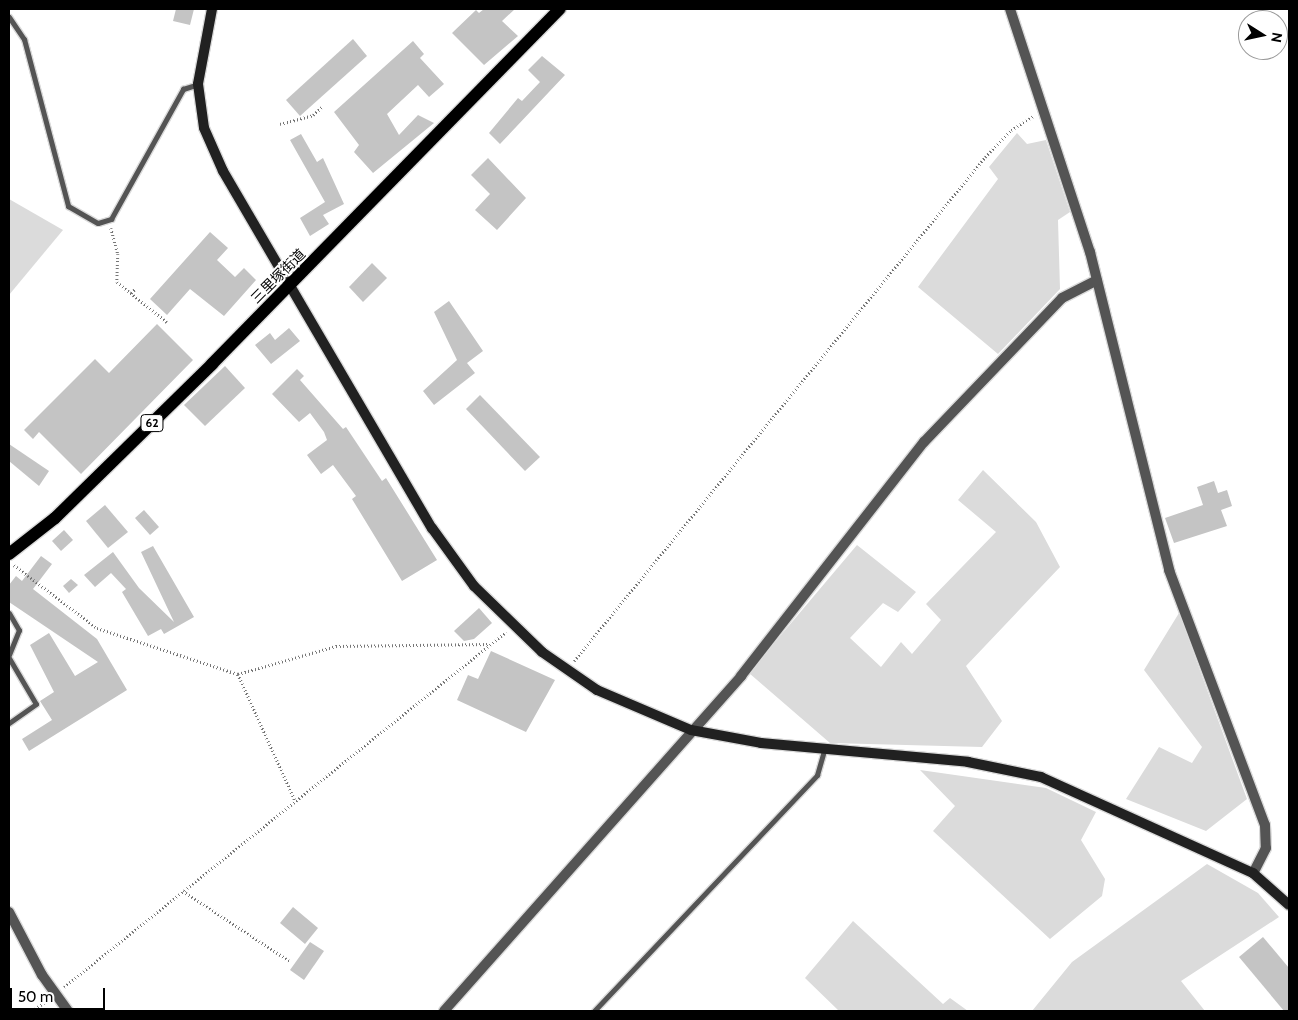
<!DOCTYPE html>
<html>
<head>
<meta charset="utf-8">
<style>
  body { margin:0 }
  #map { position:relative; width:1298px; height:1020px; overflow:hidden; background:#fff; font-family:Cabin,"Noto Sans JP",sans-serif }
  div>[style] { position:absolute }
  .green>* { inset:0; background:#dbdbdb }
  .building>* { inset:0; background:#c4c4c4 }
  .path>* { height:2.5px; margin-top:-1.25px; transform-origin:0; background:repeating-linear-gradient(90deg,#767676 0 1px,transparent 0 3.5px) }
  .roads { filter:drop-shadow(1px 0 #dbdbdb) drop-shadow(-1px 0 #dbdbdb) drop-shadow(0 1px #dbdbdb) drop-shadow(0 -1px #dbdbdb) }
  .lane>* { height:5px; margin:-2.5px; padding:0 2.5px; transform-origin:2.5px; border-radius:2.5px; background:#545454 }
  .street>* { height:10px; margin:-5px; padding:0 5px; transform-origin:5px; border-radius:5px; background:#545454 }
  .secondary>* { height:10px; margin:-5px; padding:0 5px; transform-origin:5px; border-radius:5px; background:#212121 }
  .primary>* { height:12px; margin:-6px; padding:0 6px; transform-origin:6px; border-radius:6px; background:#000 }
  span { translate:-50% -50%; white-space:nowrap; text-align:center; line-height:1.15; -webkit-text-stroke:4px #fff; paint-order:stroke }
  .shield-label span { padding:1px 4px; background:#fff; border:1px solid; border-radius:4px; -webkit-text-stroke-width:0 }
  .shield-label { font-size:12px; color:#000; font-weight:700 }
  .street-label { font-size:14px; color:#000 }
  .frame { position:absolute; inset:0; border:10px solid #000; pointer-events:none }
  .north { position:absolute; left:1238px; top:10px; width:50px; height:50px; box-sizing:border-box; background:#fff; border:1px solid #999; border-radius:50%; rotate:100deg; font-size:14px; font-weight:700; line-height:20px; text-align:center; color:#000 }
  .north::after { content:''; display:block; margin:auto; width:18px; height:22px; background:#000; clip-path:polygon(50% 0,100% 100%,50% 72%,0 100%) }
  .scale { position:absolute; left:10px; top:988px; width:95px; height:22px; box-sizing:border-box; border:2px solid #000; border-top:0; padding-left:6px; font-size:15px; line-height:18px; white-space:nowrap; color:#000; -webkit-text-stroke:4px #fff; paint-order:stroke }
</style>
</head>
<body>
<div id="map">
  <div class="green">
    <i style="clip-path:polygon(1017px 133px,1027px 144px,1046px 140px,1070px 212px,1058px 220px,1060px 289px,998px 354px,918px 287px,998px 179px,989px 167px)"></i>
    <i style="clip-path:polygon(9px 199px,63px 230px,9px 295px)"></i>
    <i style="clip-path:polygon(983px 470px,1036px 522px,1060px 567px,966px 666px,1002px 721px,982px 747px,830px 743px,749px 673px,857px 545px,916px 592px,898px 612px,883px 603px,850px 638px,881px 667px,901px 642px,912px 654px,941px 620px,926px 604px,996px 532px,958px 500px)"></i>
    <i style="clip-path:polygon(1179px 613px,1247px 799px,1206px 831px,1126px 799px,1159px 747px,1192px 763px,1202px 747px,1144px 670px)"></i>
    <i style="clip-path:polygon(920px 770px,1046px 788px,1096px 812px,1081px 840px,1105px 879px,1102px 896px,1050px 939px,933px 831px,955px 806px)"></i>
    <i style="clip-path:polygon(1207px 864px,1258px 893px,1279px 917px,1181px 981px,1205px 1011px,1032px 1011px,1072px 962px)"></i>
    <i style="clip-path:polygon(853px 921px,943px 1004px,950px 998px,968px 1011px,839px 1011px,805px 978px)"></i>
  </div>
  <div class="building">
    <i style="clip-path:polygon(176px 9px,194px 9px,190px 25px,173px 21px)"></i>
    <i style="clip-path:polygon(484px 9px,515px 9px,502px 21px,518px 36px,484px 65px,452px 33px,476px 10px,479px 13px)"></i>
    <i style="clip-path:polygon(353px 39px,367px 56px,300px 116px,286px 100px)"></i>
    <i style="clip-path:polygon(413px 41px,424px 54px,420px 58px,444px 84px,429px 97px,418px 85px,387px 114px,399px 135px,418px 115px,434px 123px,373px 173px,354px 152px,359px 145px,334px 112px)"></i>
    <i style="clip-path:polygon(542px 56px,565px 75px,500px 144px,489px 133px,518px 98px,522px 101px,540px 82px,528px 70px)"></i>
    <i style="clip-path:polygon(301px 134px,317px 162px,323px 158px,344px 204px,323px 215px,329px 224px,310px 236px,300px 218px,325px 202px,290px 140px)"></i>
    <i style="clip-path:polygon(488px 158px,526px 198px,497px 230px,475px 210px,490px 194px,471px 175px)"></i>
    <i style="clip-path:polygon(210px 232px,228px 248px,217px 260px,235px 277px,244px 268px,256px 280px,224px 316px,190px 289px,167px 315px,150px 299px)"></i>
    <i style="clip-path:polygon(372px 263px,387px 278px,363px 302px,349px 287px)"></i>
    <i style="clip-path:polygon(449px 301px,483px 351px,467px 363px,475px 373px,434px 405px,423px 391px,457px 360px,434px 312px)"></i>
    <i style="clip-path:polygon(157px 324px,193px 360px,81px 474px,39px 432px,33px 439px,24px 430px,95px 359px,109px 373px)"></i>
    <i style="clip-path:polygon(289px 328px,300px 341px,271px 364px,255px 345px,270px 333px,275px 340px)"></i>
    <i style="clip-path:polygon(225px 366px,245px 388px,205px 426px,184px 405px)"></i>
    <i style="clip-path:polygon(297px 369px,304px 376px,300px 380px,343px 429px,346px 427px,382px 481px,386px 478px,437px 560px,402px 581px,352px 499px,356px 496px,333px 465px,321px 474px,307px 455px,327px 440px,324px 432px,310px 413px,299px 422px,272px 394px)"></i>
    <i style="clip-path:polygon(480px 395px,540px 457px,525px 471px,466px 409px)"></i>
    <i style="clip-path:polygon(9px 444px,49px 471px,39px 486px,9px 461px)"></i>
    <i style="clip-path:polygon(1214px 481px,1218px 493px,1227px 490px,1232px 506px,1221px 510px,1227px 526px,1174px 543px,1165px 518px,1203px 505px,1197px 487px)"></i>
    <i style="clip-path:polygon(105px 505px,128px 532px,108px 548px,86px 521px)"></i>
    <i style="clip-path:polygon(144px 510px,159px 527px,150px 535px,135px 518px)"></i>
    <i style="clip-path:polygon(64px 530px,73px 540px,61px 551px,52px 541px)"></i>
    <i style="clip-path:polygon(153px 546px,194px 617px,164px 634px,161px 629px,148px 636px,122px 592px,126px 589px,111px 573px,95px 587px,84px 575px,113px 552px,139px 588px,174px 622px,141px 552px)"></i>
    <i style="clip-path:polygon(41px 556px,52px 564px,33px 589px,97px 639px,127px 690px,29px 751px,22px 739px,52px 720px,40px 701px,54px 692px,30px 645px,49px 633px,75px 676px,98px 662px,9px 602px,9px 585px,16px 576px,22px 581px)"></i>
    <i style="clip-path:polygon(71px 579px,78px 585px,69px 593px,63px 586px)"></i>
    <i style="clip-path:polygon(479px 608px,492px 623px,474px 639px,464px 641px,454px 631px)"></i>
    <i style="clip-path:polygon(491px 651px,555px 680px,526px 732px,457px 700px,468px 675px,478px 679px)"></i>
    <i style="clip-path:polygon(293px 907px,318px 928px,305px 944px,280px 923px)"></i>
    <i style="clip-path:polygon(1263px 937px,1289px 968px,1289px 1011px,1284px 1011px,1239px 957px)"></i>
    <i style="clip-path:polygon(310px 942px,324px 951px,304px 980px,290px 970px)"></i>
  </div>
  <div class="path">
    <i style="left:280px;top:124px;width:34px;rotate:-15deg"></i>
    <i style="left:313px;top:115px;width:12px;rotate:-42deg"></i>
    <i style="left:111px;top:228px;width:27px;rotate:75deg"></i>
    <i style="left:118px;top:254px;width:28px;rotate:92deg"></i>
    <i style="left:117px;top:282px;width:64px;rotate:38.7deg"></i>
    <i style="left:131px;top:293px;width:6px;rotate:-45deg"></i>
    <i style="left:14px;top:565px;width:104px;rotate:37.2deg"></i>
    <i style="left:97px;top:628px;width:148px;rotate:18.1deg"></i>
    <i style="left:238px;top:674px;width:102px;rotate:-15.9deg"></i>
    <i style="left:336px;top:646px;width:154px;rotate:-0.7deg"></i>
    <i style="left:574px;top:661px;width:650px;rotate:-50.8deg"></i>
    <i style="left:985px;top:157px;width:37px;rotate:-46deg"></i>
    <i style="left:1011px;top:130px;width:26px;rotate:-32deg"></i>
    <i style="left:238px;top:674px;width:138px;rotate:65.7deg"></i>
    <i style="left:183px;top:891px;width:129px;rotate:33.3deg"></i>
    <i style="left:64px;top:987px;width:567px;rotate:-38.77deg"></i>
    <i style="left:32px;top:1011px;width:19px;rotate:-35deg"></i>
  </div>
  <div class="roads">
    <div class="lane">
      <i style="left:9px;top:17px;width:27px;rotate:56deg"></i>
      <i style="left:24px;top:39px;width:173px;rotate:75.2deg"></i>
      <i style="left:68px;top:206px;width:34px;rotate:30deg"></i>
      <i style="left:98px;top:223px;width:14px;rotate:-17deg"></i>
      <i style="left:111px;top:219px;width:149px;rotate:-61deg"></i>
      <i style="left:183px;top:89px;width:16px;rotate:-18deg"></i>
      <i style="left:9px;top:613px;width:20px;rotate:60deg"></i>
      <i style="left:19px;top:630px;width:27px;rotate:112deg"></i>
      <i style="left:9px;top:658px;width:53px;rotate:59.6deg"></i>
      <i style="left:36px;top:704px;width:33px;rotate:145deg"></i>
      <i style="left:594px;top:1011px;width:325px;rotate:-46.6deg"></i>
      <i style="left:817px;top:775px;width:26px;rotate:-74deg"></i>
    </div>
    <div class="street">
      <i style="left:1010px;top:9px;width:256px;rotate:71.8deg"></i>
      <i style="left:1090px;top:252px;width:328px;rotate:76deg"></i>
      <i style="left:1169px;top:570px;width:272px;rotate:69.4deg"></i>
      <i style="left:1265px;top:825px;width:23px;rotate:88deg"></i>
      <i style="left:1266px;top:848px;width:28px;rotate:117deg"></i>
      <i style="left:9px;top:912px;width:71px;rotate:62.4deg"></i>
      <i style="left:42px;top:975px;width:44px;rotate:54.2deg"></i>
      <i style="left:444px;top:1011px;width:448px;rotate:-48.4deg"></i>
      <i style="left:741px;top:676px;width:297px;rotate:-52deg"></i>
      <i style="left:924px;top:442px;width:199px;rotate:-46.2deg"></i>
      <i style="left:1062px;top:298px;width:39px;rotate:-27deg"></i>
    </div>
    <div class="secondary">
      <i style="left:212px;top:9px;width:76px;rotate:100.6deg"></i>
      <i style="left:198px;top:84px;width:44px;rotate:82.2deg"></i>
      <i style="left:204px;top:128px;width:47px;rotate:66.2deg"></i>
      <i style="left:223px;top:171px;width:414px;rotate:59.7deg"></i>
      <i style="left:432px;top:528px;width:72px;rotate:54.1deg"></i>
      <i style="left:474px;top:586px;width:95px;rotate:44.1deg"></i>
      <i style="left:542px;top:652px;width:67px;rotate:34.6deg"></i>
      <i style="left:597px;top:690px;width:102px;rotate:23.1deg"></i>
      <i style="left:691px;top:730px;width:71px;rotate:10.5deg"></i>
      <i style="left:761px;top:743px;width:208px;rotate:5.2deg"></i>
      <i style="left:968px;top:762px;width:75px;rotate:11.6deg"></i>
      <i style="left:1041px;top:777px;width:233px;rotate:24.4deg"></i>
      <i style="left:1253px;top:873px;width:48px;rotate:41.6deg"></i>
    </div>
    <div class="primary">
      <i style="left:9px;top:554px;width:58px;rotate:-38deg"></i>
      <i style="left:55px;top:518px;width:220px;rotate:-44.4deg"></i>
      <i style="left:212px;top:364px;width:497px;rotate:-45.6deg"></i>
    </div>
  </div>
  <div class="shield-label">
    <span style="left:152px;top:423px">62</span>
  </div>
  <div class="street-label">
    <span style="left:278px;top:276px;rotate:-45deg">三里塚街道</span>
  </div>
  <div class="frame"></div>
  <div class="north">N</div>
  <div class="scale">50 m</div>
</div>
</body>
</html>
